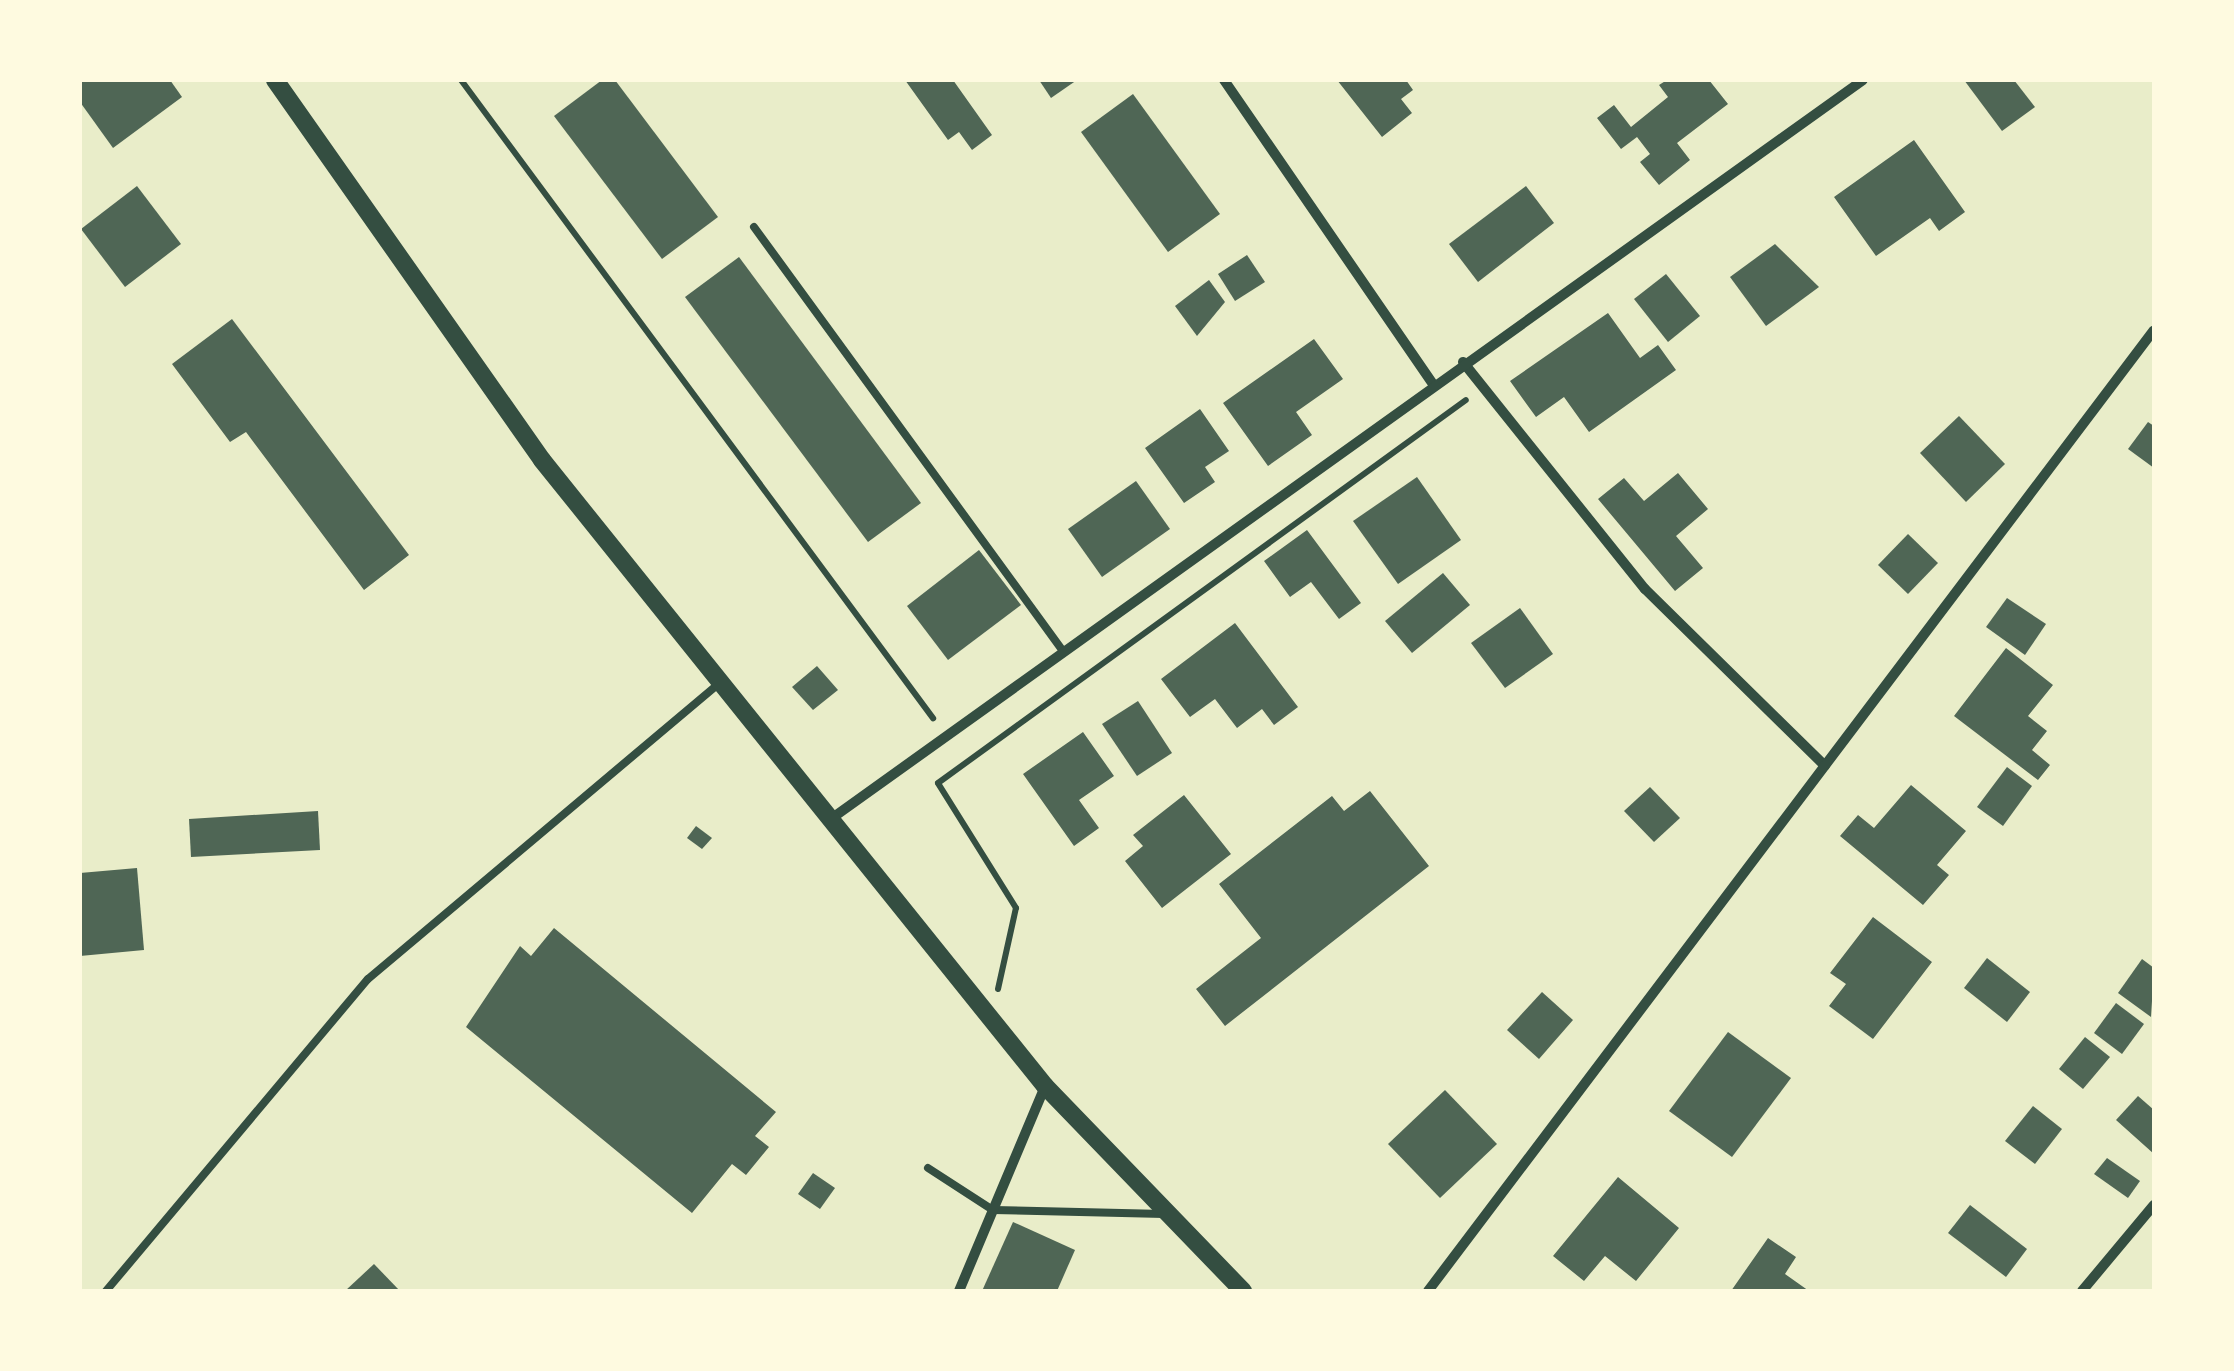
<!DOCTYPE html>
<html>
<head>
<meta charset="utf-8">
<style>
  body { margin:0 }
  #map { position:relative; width:2234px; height:1371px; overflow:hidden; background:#e9edc9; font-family:Helvetica,sans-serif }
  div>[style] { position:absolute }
  .building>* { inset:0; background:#4f6655 }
  .path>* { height:6px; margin:-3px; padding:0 3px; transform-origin:3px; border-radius:3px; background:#344e41 }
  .service>* { height:8px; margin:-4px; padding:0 4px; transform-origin:4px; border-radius:4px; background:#344e41 }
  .minor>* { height:10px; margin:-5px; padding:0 5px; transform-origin:5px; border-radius:5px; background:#344e41 }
  .tertiary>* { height:18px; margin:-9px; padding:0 9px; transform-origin:9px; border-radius:9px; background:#344e41 }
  span { translate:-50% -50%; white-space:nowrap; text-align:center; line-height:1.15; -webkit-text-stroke:8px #fefae0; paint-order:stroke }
  .frame { position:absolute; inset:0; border:82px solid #fefae0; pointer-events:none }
</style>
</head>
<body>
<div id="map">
  <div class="building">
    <i style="clip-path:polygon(80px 80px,170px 80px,182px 97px,113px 148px,80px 102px)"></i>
    <i style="clip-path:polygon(602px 80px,615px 80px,718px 217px,662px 259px,554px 116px)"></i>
    <i style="clip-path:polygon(905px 80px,953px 80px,992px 135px,972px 150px,959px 132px,948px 140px)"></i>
    <i style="clip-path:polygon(1039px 80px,1077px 80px,1051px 98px)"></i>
    <i style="clip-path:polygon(1337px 80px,1406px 80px,1413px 90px,1401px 99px,1412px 113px,1382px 137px)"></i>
    <i style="clip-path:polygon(1667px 80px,1709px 80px,1728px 104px,1677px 143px,1690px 160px,1659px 185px,1640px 162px,1650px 154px,1637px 137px,1621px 149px,1597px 118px,1614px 105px,1631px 127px,1668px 97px,1659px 85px)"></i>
    <i style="clip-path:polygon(1964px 80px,2014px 80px,2035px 107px,2002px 131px)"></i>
    <i style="clip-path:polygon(1133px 94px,1220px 214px,1168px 252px,1081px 132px)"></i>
    <i style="clip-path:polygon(1914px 140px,1965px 212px,1939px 231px,1930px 218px,1876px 256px,1834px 197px)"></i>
    <i style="clip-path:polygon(137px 186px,181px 244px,125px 287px,81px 229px)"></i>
    <i style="clip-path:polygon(1526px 186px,1554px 223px,1478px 282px,1449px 244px)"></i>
    <i style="clip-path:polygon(1775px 244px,1819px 287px,1766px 326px,1730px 277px)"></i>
    <i style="clip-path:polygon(1247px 255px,1265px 282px,1235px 301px,1218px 274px)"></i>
    <i style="clip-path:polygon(739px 257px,921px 503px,868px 542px,685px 297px)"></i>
    <i style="clip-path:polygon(1666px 274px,1700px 316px,1668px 342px,1634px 299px)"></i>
    <i style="clip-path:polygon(1209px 280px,1225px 302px,1197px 336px,1175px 306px)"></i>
    <i style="clip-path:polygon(1608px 313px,1640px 358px,1658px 345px,1676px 370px,1589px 432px,1564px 397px,1536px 417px,1510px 381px)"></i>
    <i style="clip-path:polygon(232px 319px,409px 555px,364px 590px,246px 432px,230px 442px,172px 364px)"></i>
    <i style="clip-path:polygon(1314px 339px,1343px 379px,1296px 412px,1312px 435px,1268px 466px,1223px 403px)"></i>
    <i style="clip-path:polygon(1200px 409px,1229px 451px,1205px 467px,1215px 482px,1184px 503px,1145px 448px)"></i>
    <i style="clip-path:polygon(1959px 416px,2005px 464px,1966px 502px,1920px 453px)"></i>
    <i style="clip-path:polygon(2148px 422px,2154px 426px,2154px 468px,2128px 449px)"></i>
    <i style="clip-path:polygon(1678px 473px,1708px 509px,1676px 536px,1703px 568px,1675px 591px,1598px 499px,1624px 478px,1644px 501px)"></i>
    <i style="clip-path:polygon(1417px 477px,1461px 540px,1398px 584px,1353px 521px)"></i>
    <i style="clip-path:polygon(1136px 481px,1170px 529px,1102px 577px,1068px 529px)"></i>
    <i style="clip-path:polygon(1307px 530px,1361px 603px,1339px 619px,1311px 582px,1290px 597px,1264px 561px)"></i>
    <i style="clip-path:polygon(1908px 534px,1938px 563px,1908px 594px,1878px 565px)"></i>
    <i style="clip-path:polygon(979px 550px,1021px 605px,948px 660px,907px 606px)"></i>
    <i style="clip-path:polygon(1443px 573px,1470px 605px,1412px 653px,1385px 621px)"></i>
    <i style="clip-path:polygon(2007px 598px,2046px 624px,2025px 655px,1986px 627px)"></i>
    <i style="clip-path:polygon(1520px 608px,1553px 654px,1505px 688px,1471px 643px)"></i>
    <i style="clip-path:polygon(1235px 623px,1298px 707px,1274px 725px,1262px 709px,1237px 728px,1215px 699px,1190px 717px,1161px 679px)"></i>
    <i style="clip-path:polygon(2006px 648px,2053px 685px,2028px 716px,2047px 731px,2032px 750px,2050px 765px,2038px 780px,1954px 716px)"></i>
    <i style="clip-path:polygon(817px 666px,838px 690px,813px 710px,792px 687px)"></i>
    <i style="clip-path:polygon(1138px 701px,1172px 753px,1137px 776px,1102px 724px)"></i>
    <i style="clip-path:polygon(1083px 732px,1114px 776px,1079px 800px,1099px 828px,1074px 846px,1023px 774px)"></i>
    <i style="clip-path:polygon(2007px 767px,2032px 786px,2003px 826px,1977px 807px)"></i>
    <i style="clip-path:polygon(1911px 785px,1966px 831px,1937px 865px,1949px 875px,1923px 905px,1840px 836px,1858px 815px,1874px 828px)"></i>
    <i style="clip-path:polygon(1650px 787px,1680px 818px,1654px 842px,1624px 811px)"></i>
    <i style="clip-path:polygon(1370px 791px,1429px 866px,1225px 1026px,1196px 989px,1261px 938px,1219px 884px,1332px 796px,1344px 811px)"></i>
    <i style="clip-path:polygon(1184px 795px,1231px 854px,1162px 908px,1125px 861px,1143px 846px,1133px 835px)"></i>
    <i style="clip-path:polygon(318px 811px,320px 850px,191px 857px,189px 819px)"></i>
    <i style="clip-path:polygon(696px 826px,712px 838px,702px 849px,687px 838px)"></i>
    <i style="clip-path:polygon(137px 868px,144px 950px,80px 956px,80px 873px)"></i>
    <i style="clip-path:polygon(1873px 917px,1932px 962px,1873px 1039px,1829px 1006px,1846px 984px,1830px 973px)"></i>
    <i style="clip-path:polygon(554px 928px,776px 1112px,755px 1136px,769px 1147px,746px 1175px,732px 1164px,692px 1213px,466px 1027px,520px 946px,531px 956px)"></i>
    <i style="clip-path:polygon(1987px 958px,2030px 992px,2007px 1022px,1964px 988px)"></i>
    <i style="clip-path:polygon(2142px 959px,2154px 968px,2151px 1017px,2118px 993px)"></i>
    <i style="clip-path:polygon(1542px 992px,1573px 1020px,1539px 1059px,1507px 1030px)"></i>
    <i style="clip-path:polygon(2116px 1003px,2144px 1024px,2122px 1054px,2094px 1033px)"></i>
    <i style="clip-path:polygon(1728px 1032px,1791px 1078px,1732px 1157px,1669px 1111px)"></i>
    <i style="clip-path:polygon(2085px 1037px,2110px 1057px,2083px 1089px,2059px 1069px)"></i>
    <i style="clip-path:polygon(1445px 1090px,1497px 1144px,1440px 1198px,1388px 1144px)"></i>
    <i style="clip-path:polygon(2138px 1096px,2154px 1110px,2154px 1154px,2116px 1120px)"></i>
    <i style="clip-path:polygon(2033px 1106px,2062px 1129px,2035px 1164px,2005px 1141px)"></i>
    <i style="clip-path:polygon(2107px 1158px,2140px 1181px,2128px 1198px,2094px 1174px)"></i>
    <i style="clip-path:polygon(813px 1173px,835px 1188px,820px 1209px,798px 1194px)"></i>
    <i style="clip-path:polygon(1618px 1177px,1679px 1228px,1636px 1281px,1605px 1256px,1584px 1281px,1553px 1256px)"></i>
    <i style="clip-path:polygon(1970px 1205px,2027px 1249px,2006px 1277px,1948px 1233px)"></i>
    <i style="clip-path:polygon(1013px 1222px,1075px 1250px,1057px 1291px,982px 1291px)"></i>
    <i style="clip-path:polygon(1768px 1238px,1796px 1257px,1785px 1274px,1809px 1291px,1731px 1291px)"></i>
    <i style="clip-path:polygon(374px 1264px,400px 1291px,345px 1291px)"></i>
  </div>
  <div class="path">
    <i style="left:461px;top:80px;width:794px;rotate:53.51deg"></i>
    <i style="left:998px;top:989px;width:83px;rotate:-77.5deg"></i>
    <i style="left:1016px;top:908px;width:147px;rotate:-122deg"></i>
    <i style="left:938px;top:783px;width:652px;rotate:-35.96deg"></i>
  </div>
  <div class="service">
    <i style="left:754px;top:227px;width:525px;rotate:53.92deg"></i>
    <i style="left:928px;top:1168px;width:77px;rotate:32.9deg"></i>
    <i style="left:993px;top:1210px;width:171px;rotate:1.3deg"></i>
    <i style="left:106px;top:1291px;width:407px;rotate:-50deg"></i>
    <i style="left:368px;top:979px;width:460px;rotate:-40.1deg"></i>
  </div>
  <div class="minor">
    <i style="left:1224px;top:80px;width:369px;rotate:55.5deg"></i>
    <i style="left:1463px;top:362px;width:291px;rotate:51.3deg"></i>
    <i style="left:1645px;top:589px;width:252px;rotate:44.5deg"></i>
    <i style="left:835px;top:816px;width:1264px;rotate:-35.6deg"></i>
    <i style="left:959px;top:1291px;width:222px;rotate:-67.2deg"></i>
    <i style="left:1428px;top:1291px;width:1204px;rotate:-52.93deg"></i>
    <i style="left:2082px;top:1291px;width:112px;rotate:-50.1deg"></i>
  </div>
  <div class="tertiary">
    <i style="left:275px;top:80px;width:464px;rotate:54.9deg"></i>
    <i style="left:542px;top:460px;width:803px;rotate:51.22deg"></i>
    <i style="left:1045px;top:1086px;width:285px;rotate:46deg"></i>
  </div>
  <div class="frame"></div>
</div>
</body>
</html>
